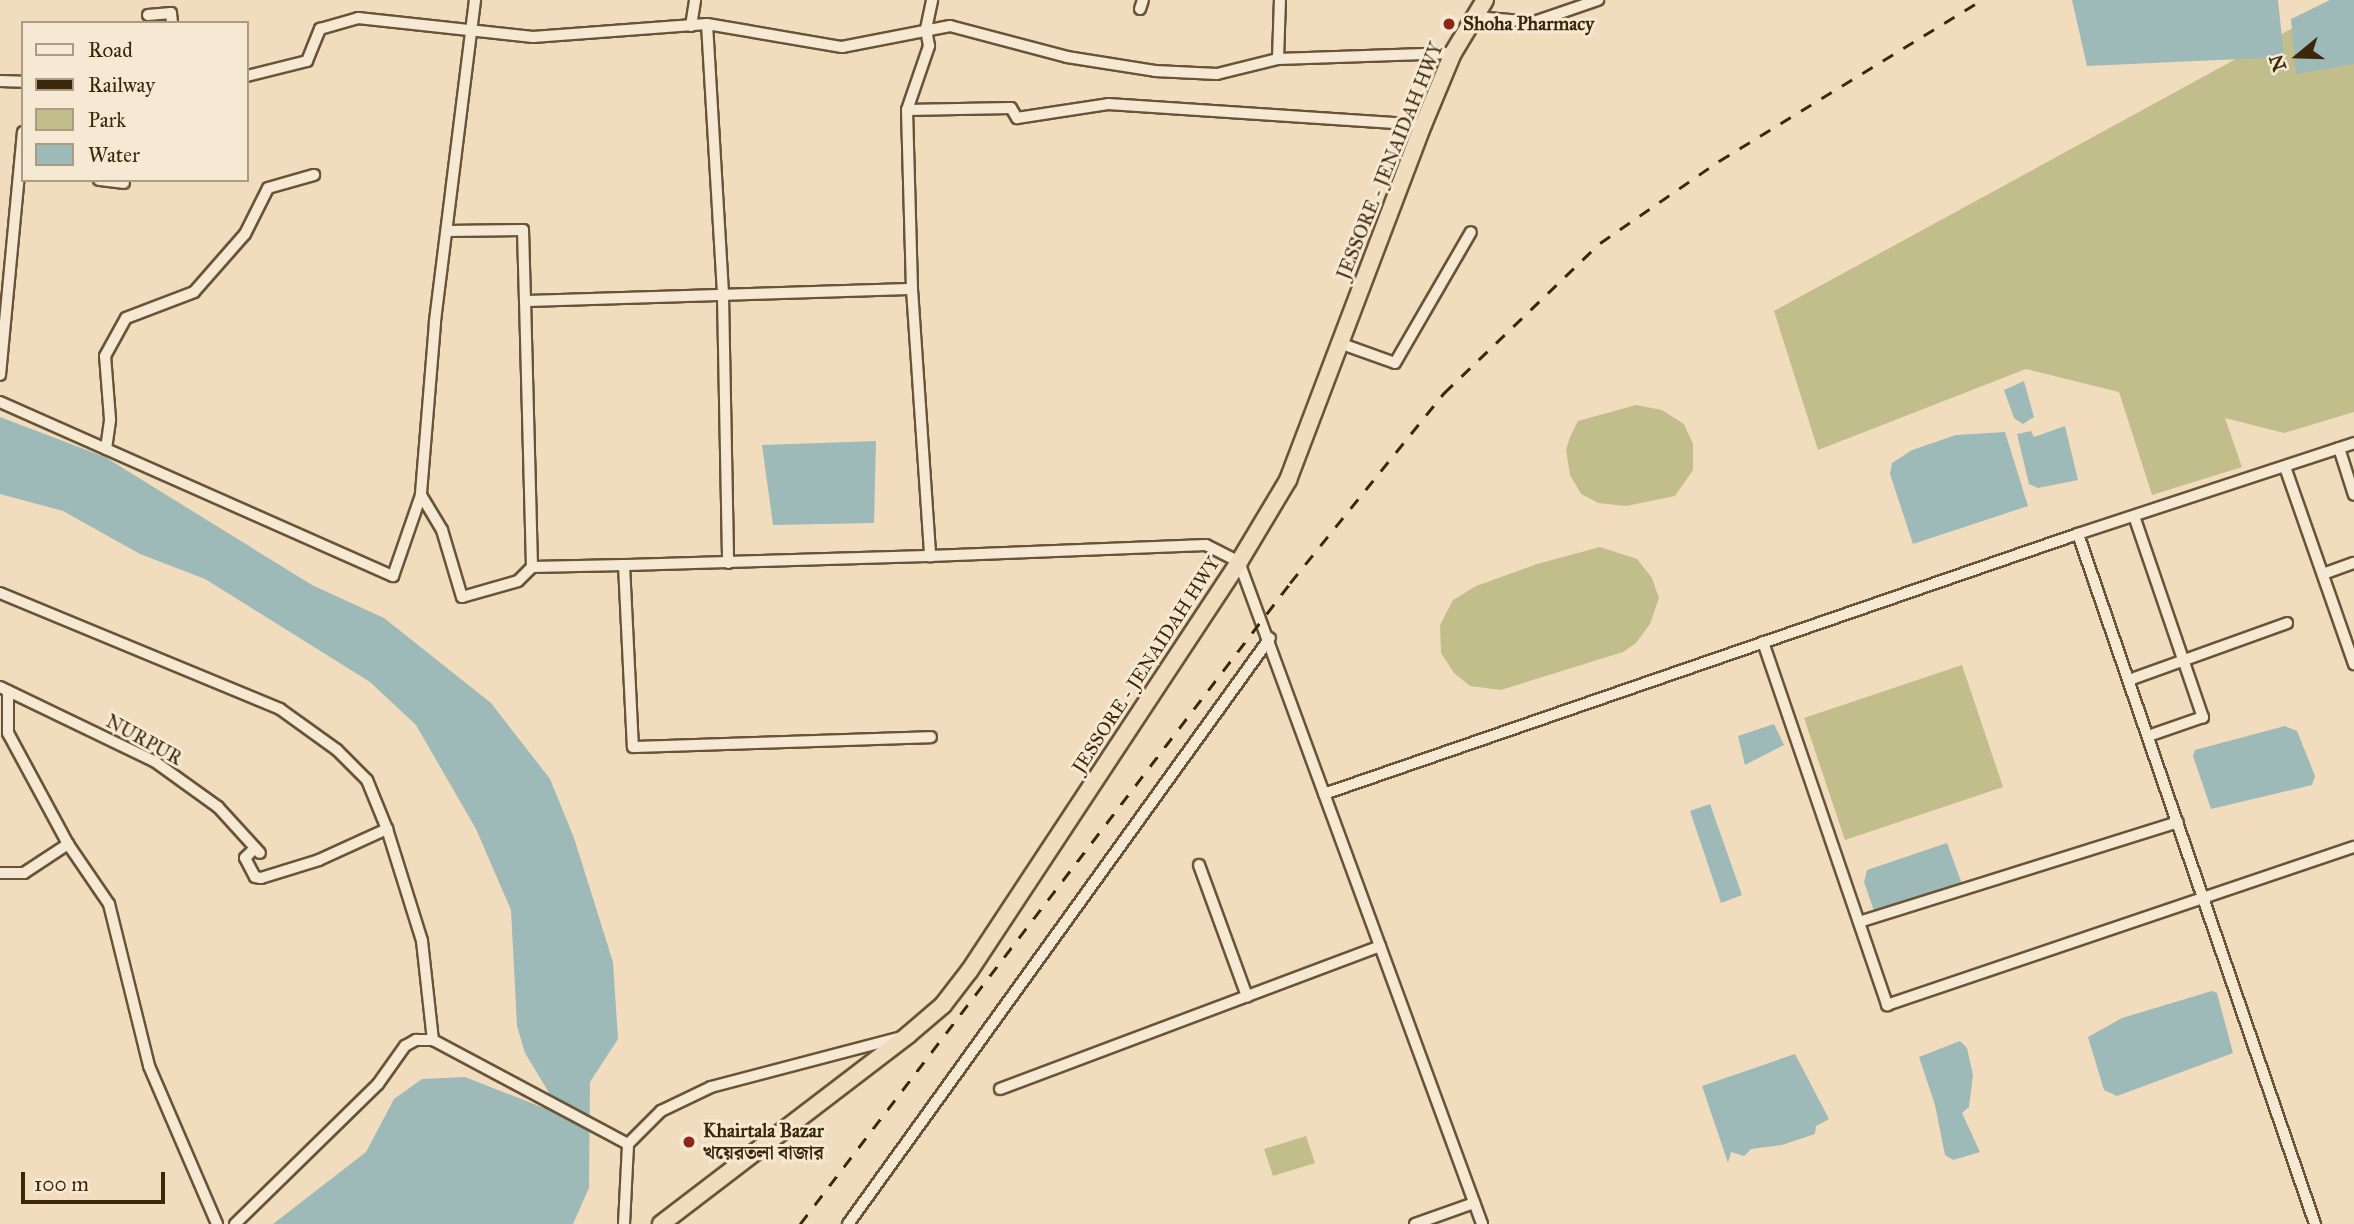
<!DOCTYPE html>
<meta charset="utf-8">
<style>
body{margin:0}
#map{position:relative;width:2354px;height:1224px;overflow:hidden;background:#f1ddbd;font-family:"IM FELL Great Primer","Noto Serif Bengali",serif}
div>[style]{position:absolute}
.green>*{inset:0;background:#c2be8c}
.water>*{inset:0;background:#9dbab9}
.roads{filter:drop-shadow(2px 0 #685437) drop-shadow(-2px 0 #685437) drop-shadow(0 2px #685437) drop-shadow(0 -2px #685437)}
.minor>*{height:10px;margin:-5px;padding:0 5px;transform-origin:5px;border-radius:5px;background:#f6e9d4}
.trunk>*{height:16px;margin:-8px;padding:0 8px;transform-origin:8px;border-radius:8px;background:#f1ddbd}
.rail>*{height:2.5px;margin-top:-1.25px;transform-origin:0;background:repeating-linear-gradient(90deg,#3b270a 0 12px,transparent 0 24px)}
.dots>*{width:19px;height:19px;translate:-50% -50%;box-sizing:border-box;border:4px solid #f6e9d4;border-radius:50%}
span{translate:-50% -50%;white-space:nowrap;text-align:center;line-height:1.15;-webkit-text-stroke:6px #f6e9d4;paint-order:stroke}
.poi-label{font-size:19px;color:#3b270a;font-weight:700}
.left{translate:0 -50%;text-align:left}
.street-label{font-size:19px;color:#3b270a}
.legend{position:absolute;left:21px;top:21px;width:228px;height:161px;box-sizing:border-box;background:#f6e9d4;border:2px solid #ab9b83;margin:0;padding:9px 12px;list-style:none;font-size:21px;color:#3b270a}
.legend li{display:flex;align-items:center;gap:14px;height:35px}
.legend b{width:35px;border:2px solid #ab9b83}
.north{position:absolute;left:2263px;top:21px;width:70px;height:70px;-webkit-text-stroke:5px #f6e9d4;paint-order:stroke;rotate:251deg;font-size:19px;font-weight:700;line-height:28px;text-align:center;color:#3b270a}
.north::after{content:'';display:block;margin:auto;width:24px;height:32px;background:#3b270a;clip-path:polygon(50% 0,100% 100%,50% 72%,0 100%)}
.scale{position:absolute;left:21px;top:1172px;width:144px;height:32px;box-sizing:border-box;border:4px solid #3b270a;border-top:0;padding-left:9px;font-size:21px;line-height:24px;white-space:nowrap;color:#3b270a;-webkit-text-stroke:5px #f6e9d4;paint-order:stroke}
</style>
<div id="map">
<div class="green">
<div style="clip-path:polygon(2344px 0,2354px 0,2354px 412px,2284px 433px,2225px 418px,2242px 467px,2152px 495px,2119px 392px,2026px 369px,1818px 450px,1774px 311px)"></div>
<div style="clip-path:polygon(1636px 405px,1662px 410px,1684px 424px,1693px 444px,1693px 470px,1675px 496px,1626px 506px,1598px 503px,1581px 494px,1570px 475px,1566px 450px,1570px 437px,1578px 421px)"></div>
<div style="clip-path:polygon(1600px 547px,1637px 559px,1652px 578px,1659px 598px,1650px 624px,1636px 643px,1623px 652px,1501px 690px,1470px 686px,1454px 673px,1441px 653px,1440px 625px,1453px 600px,1476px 586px,1537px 564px)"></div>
<div style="clip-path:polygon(1962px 665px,2003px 787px,1845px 840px,1804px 718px)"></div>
<div style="clip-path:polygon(1306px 1136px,1315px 1163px,1273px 1176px,1264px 1149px)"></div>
</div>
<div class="water">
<div style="clip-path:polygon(2072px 0,2278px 0,2284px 57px,2087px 66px)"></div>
<div style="clip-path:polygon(2330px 0,2354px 0,2354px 64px,2296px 74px,2291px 19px)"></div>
<div style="clip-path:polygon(2024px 381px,2034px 417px,2023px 424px,2014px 418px,2004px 390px)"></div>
<div style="clip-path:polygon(0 417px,105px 457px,312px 585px,384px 618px,491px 703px,550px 779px,574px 838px,613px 962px,618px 1039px,590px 1082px,589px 1188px,573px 1224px,273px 1224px,366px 1152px,394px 1099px,422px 1079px,465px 1077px,544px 1108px,554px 1101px,525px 1053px,517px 1026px,511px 910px,476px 829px,416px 725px,370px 682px,205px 579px,140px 554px,63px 511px,0 494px)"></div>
<div style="clip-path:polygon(2065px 426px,2078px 480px,2038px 488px,2029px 484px,2017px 434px,2031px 431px,2034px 437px)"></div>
<div style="clip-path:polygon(2005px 432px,2028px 506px,1913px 544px,1890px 474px,1892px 463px,1912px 450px,1956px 435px)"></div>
<div style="clip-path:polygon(876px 441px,874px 523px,773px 525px,762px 445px)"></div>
<div style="clip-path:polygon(1774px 724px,1784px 745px,1745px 765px,1738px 736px)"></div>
<div style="clip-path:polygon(2285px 726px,2297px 731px,2315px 776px,2312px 785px,2211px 809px,2193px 756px,2195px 750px)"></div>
<div style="clip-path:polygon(1710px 804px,1742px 895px,1721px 903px,1690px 811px)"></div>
<div style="clip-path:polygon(1947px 843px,1962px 884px,1874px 911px,1864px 882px,1867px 870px)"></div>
<div style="clip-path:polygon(2212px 991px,2217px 993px,2233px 1053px,2117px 1096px,2104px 1090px,2088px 1037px,2122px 1018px)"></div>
<div style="clip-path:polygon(1960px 1041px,1967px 1048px,1973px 1075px,1969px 1107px,1962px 1113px,1980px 1152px,1953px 1160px,1945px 1155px,1935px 1105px,1919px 1057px)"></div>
<div style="clip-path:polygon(1795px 1054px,1829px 1119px,1816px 1126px,1815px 1134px,1782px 1145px,1751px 1149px,1744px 1156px,1731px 1152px,1728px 1163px,1702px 1086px)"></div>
</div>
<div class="roads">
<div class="minor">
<div style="left:475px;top:0;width:325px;rotate:97.1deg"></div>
<div style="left:435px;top:323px;width:173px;rotate:94.7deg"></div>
<div style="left:421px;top:495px;width:41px;rotate:59deg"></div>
<div style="left:442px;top:530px;width:70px;rotate:73.4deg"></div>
<div style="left:462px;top:597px;width:58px;rotate:-15.9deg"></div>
<div style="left:518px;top:581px;width:20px;rotate:-45deg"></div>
<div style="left:1140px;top:9px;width:9px;rotate:-72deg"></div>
<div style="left:148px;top:15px;width:23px;rotate:-5deg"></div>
<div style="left:171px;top:13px;width:10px;rotate:84deg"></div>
<div style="left:1475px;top:17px;width:59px;rotate:4.8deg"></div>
<div style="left:1534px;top:22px;width:68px;rotate:-19deg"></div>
<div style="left:707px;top:24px;width:272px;rotate:86.6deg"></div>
<div style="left:723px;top:296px;width:267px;rotate:88.9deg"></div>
<div style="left:691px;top:26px;width:26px;rotate:-81deg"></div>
<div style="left:1278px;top:59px;width:59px;rotate:-88.1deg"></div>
<div style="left:247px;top:76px;width:62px;rotate:-14deg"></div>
<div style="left:307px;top:61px;width:35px;rotate:-68deg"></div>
<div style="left:320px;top:29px;width:40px;rotate:-16deg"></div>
<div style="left:358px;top:18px;width:176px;rotate:6.2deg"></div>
<div style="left:533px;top:37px;width:174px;rotate:-4.3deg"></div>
<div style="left:707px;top:24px;width:137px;rotate:9.7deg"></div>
<div style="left:842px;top:47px;width:110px;rotate:-11deg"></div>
<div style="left:950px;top:26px;width:121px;rotate:14.8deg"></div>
<div style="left:1067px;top:57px;width:89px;rotate:9deg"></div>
<div style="left:1155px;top:71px;width:62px;rotate:2.8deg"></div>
<div style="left:1217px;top:74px;width:63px;rotate:-13.8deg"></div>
<div style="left:1278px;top:59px;width:175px;rotate:-2deg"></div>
<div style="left:0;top:81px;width:23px;rotate:2deg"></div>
<div style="left:907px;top:110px;width:68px;rotate:-71deg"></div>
<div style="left:929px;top:46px;width:17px;rotate:-100deg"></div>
<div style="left:926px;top:29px;width:30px;rotate:-78deg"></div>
<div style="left:99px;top:180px;width:25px;rotate:7deg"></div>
<div style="left:447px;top:231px;width:76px;rotate:-0.8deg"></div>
<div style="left:523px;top:230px;width:71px;rotate:88.4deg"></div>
<div style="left:912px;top:289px;width:179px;rotate:-91.6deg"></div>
<div style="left:907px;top:110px;width:104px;rotate:-1.1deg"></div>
<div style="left:1011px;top:108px;width:12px;rotate:59deg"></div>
<div style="left:1017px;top:118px;width:92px;rotate:-8.7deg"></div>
<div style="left:1108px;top:104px;width:316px;rotate:3.8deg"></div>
<div style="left:1342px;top:344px;width:56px;rotate:19.7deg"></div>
<div style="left:1395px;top:363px;width:151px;rotate:-59.9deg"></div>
<div style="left:0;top:375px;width:244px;rotate:-84.6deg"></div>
<div style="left:0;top:402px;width:430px;rotate:23.9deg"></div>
<div style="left:393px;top:576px;width:86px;rotate:-70.9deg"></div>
<div style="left:2339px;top:448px;width:49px;rotate:72.3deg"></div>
<div style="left:106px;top:449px;width:30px;rotate:-82deg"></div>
<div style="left:110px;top:419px;width:63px;rotate:-94.5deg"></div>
<div style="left:105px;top:356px;width:43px;rotate:-61.1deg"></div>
<div style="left:126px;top:318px;width:73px;rotate:-20.9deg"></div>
<div style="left:194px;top:292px;width:77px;rotate:-48.7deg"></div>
<div style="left:245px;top:234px;width:51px;rotate:-63.4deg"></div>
<div style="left:268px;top:188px;width:48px;rotate:-15.8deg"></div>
<div style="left:2285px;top:467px;width:209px;rotate:70.7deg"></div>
<div style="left:2134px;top:516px;width:213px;rotate:71.1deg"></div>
<div style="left:2203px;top:717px;width:58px;rotate:160.9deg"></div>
<div style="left:2078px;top:534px;width:291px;rotate:-18.2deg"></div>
<div style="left:930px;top:556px;width:276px;rotate:-2.3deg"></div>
<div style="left:1206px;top:545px;width:37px;rotate:27deg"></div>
<div style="left:1239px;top:562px;width:705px;rotate:69.84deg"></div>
<div style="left:624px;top:565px;width:92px;rotate:178.8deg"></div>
<div style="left:532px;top:567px;width:266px;rotate:-91.5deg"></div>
<div style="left:525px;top:301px;width:387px;rotate:-1.8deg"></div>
<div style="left:912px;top:289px;width:268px;rotate:86.1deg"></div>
<div style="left:930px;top:556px;width:306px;rotate:178.3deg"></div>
<div style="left:624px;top:565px;width:182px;rotate:87.2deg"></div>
<div style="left:633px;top:747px;width:298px;rotate:-1.9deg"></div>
<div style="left:2323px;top:574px;width:33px;rotate:-20deg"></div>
<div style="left:0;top:593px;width:303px;rotate:22.5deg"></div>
<div style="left:280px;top:709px;width:70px;rotate:35.7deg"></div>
<div style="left:337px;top:750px;width:42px;rotate:45deg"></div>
<div style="left:367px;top:780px;width:53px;rotate:67.8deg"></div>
<div style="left:387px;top:829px;width:117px;rotate:72.6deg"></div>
<div style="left:422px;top:941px;width:100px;rotate:83.7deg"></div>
<div style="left:1763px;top:642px;width:384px;rotate:71.1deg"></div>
<div style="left:1887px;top:1005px;width:493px;rotate:-18.7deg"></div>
<div style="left:2129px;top:680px;width:168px;rotate:-19.8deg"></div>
<div style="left:0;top:687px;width:171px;rotate:25.7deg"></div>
<div style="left:154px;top:761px;width:79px;rotate:35.7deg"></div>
<div style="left:218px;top:807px;width:62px;rotate:47.6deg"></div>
<div style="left:8px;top:691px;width:42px;rotate:90deg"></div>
<div style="left:8px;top:733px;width:126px;rotate:61.6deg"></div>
<div style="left:68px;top:844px;width:73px;rotate:55.7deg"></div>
<div style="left:109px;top:904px;width:167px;rotate:76.1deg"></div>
<div style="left:149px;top:1066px;width:172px;rotate:66.7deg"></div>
<div style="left:1324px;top:794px;width:798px;rotate:-19.03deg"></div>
<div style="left:2078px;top:534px;width:730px;rotate:71.04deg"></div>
<div style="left:255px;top:848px;width:14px;rotate:135deg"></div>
<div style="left:245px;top:858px;width:21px;rotate:62deg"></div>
<div style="left:255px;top:877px;width:6px;rotate:9deg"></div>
<div style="left:261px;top:878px;width:61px;rotate:-17.2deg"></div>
<div style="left:319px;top:860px;width:75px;rotate:-24.5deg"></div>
<div style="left:1199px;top:865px;width:140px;rotate:69.9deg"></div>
<div style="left:0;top:873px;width:24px"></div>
<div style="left:24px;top:873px;width:53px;rotate:-33.4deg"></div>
<div style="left:1859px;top:922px;width:334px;rotate:-17.4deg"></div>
<div style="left:1000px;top:1089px;width:406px;rotate:-20.6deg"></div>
<div style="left:235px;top:1224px;width:200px;rotate:-44.4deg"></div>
<div style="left:378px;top:1084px;width:47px;rotate:-54.6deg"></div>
<div style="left:405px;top:1046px;width:13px;rotate:-29deg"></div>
<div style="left:416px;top:1040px;width:17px"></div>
<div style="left:433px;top:1040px;width:221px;rotate:28.1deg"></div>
<div style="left:624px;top:1224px;width:80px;rotate:-87.1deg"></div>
<div style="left:628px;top:1144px;width:47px;rotate:-45deg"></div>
<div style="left:661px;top:1111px;width:55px;rotate:-25.6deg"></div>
<div style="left:711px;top:1087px;width:196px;rotate:-14.7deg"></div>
<div style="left:848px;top:1224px;width:722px;rotate:-54.24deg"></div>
<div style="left:1415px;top:1224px;width:63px;rotate:-19.6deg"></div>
</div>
<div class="trunk">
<div style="left:661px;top:1224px;width:311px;rotate:-37.4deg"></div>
<div style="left:908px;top:1035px;width:46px;rotate:-40.6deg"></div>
<div style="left:943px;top:1005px;width:44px;rotate:-52.4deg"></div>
<div style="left:970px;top:970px;width:489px;rotate:-56.6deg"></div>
<div style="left:1239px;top:562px;width:96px;rotate:-59.1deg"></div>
<div style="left:1288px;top:480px;width:380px;rotate:-69.2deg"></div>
<div style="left:1423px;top:125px;width:78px;rotate:-67.4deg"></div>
<div style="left:1453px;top:53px;width:62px;rotate:-58.9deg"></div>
</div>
</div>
<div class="rail">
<div style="left:800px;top:1224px;width:807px;rotate:-52.6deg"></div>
<div style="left:1290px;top:583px;width:245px;rotate:-51deg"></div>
<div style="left:1444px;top:393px;width:216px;rotate:-43.9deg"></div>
<div style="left:1600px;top:243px;width:145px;rotate:-34.6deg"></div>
<div style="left:1719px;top:161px;width:308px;rotate:-31.5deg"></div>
</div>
<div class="dots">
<div style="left:1449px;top:24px;background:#8f2418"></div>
<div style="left:689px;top:1142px;background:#8f2418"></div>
</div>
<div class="poi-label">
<span class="left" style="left:1463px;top:24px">Shoha Pharmacy</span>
<span class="left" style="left:703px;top:1142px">Khairtala Bazar<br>খয়েরতলা বাজার</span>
</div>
<div class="street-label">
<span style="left:1390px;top:161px;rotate:-68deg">JESSORE - JENAIDAH HWY</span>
<span style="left:1146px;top:665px;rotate:-57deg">JESSORE - JENAIDAH HWY</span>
<span style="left:144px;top:740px;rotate:29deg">NURPUR</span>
</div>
<ul class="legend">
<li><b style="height:9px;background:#f6e9d4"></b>Road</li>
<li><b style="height:9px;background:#3b270a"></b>Railway</li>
<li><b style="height:19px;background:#c2be8c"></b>Park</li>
<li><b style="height:19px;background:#9dbab9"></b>Water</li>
</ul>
<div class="north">N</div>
<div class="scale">100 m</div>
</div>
